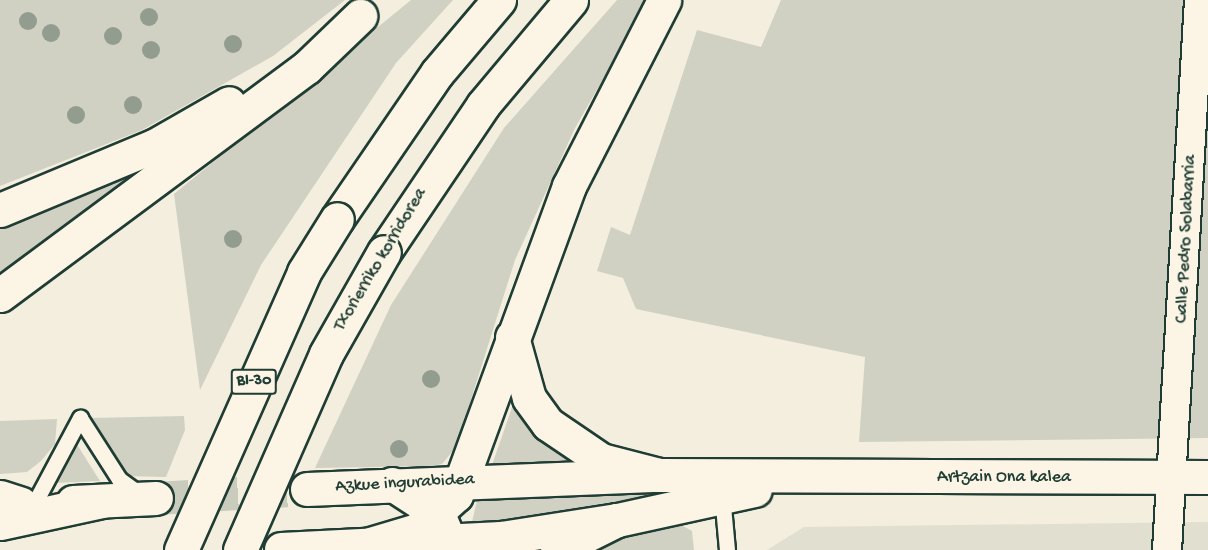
<!DOCTYPE html>
<style>
body{margin:0}
#map{position:relative;width:1208px;height:550px;overflow:hidden;background:#f3eede;font-family:"Gochi Hand",sans-serif}
div>[style]{position:absolute}
.built>*{inset:0;background:#e1dfd0}
.green>*{inset:0;background:#d0d1c2}
.secondary-tunnel>*{height:33px;margin-top:-16.5px;transform-origin:0;background:repeating-linear-gradient(90deg,#c9cbbc 0 33px,transparent 0 49px)}
.roads{filter:drop-shadow(2px 0 #1f3d34) drop-shadow(-2px 0 #1f3d34) drop-shadow(0 2px #1f3d34) drop-shadow(0 -2px #1f3d34)}
.service>*{height:15px;margin:-7.5px;padding:0 7.5px;transform-origin:7.5px;border-radius:7.5px;background:#fcf5e5}
.minor>*{height:28px;margin:-14px;padding:0 14px;transform-origin:14px;border-radius:14px;background:#fcf5e5}
.tertiary>*{height:33px;margin:-16.5px;padding:0 16.5px;transform-origin:16.5px;border-radius:16.5px;background:#fcf5e5}
.secondary>*{height:33px;margin:-16.5px;padding:0 16.5px;transform-origin:16.5px;border-radius:16.5px;background:#fcf5e5}
.motorway>*{height:33px;margin:-16.5px;padding:0 16.5px;transform-origin:16.5px;border-radius:16.5px;background:#fcf5e5}
.bridges{filter:drop-shadow(2px 0 #1f3d34) drop-shadow(-2px 0 #1f3d34) drop-shadow(0 2px #1f3d34) drop-shadow(0 -2px #1f3d34)}
.motorway-bridge>*{height:33px;margin:-16.5px;padding:0 16.5px;transform-origin:16.5px;border-radius:16.5px;background:#fcf5e5}
.trees>*{width:18px;height:18px;margin:-9px;border-radius:50%;background:#929d90}
span{translate:-50% -50%;white-space:nowrap;text-align:center;line-height:1.15;-webkit-text-stroke:4.5px #fcf5e5;paint-order:stroke}
.shield-label span{padding:2px 4px;background:#fcf5e5;border:2px solid;border-radius:4px;-webkit-text-stroke-width:0}
.shield-label{font-size:16px;color:#1f3d34;font-weight:700}
.street-label{font-size:18px;color:#1f3d34}
</style>
<div id="map">
<div class="built">
<div style="clip-path:polygon(1208px 522px,1208px 550px,767px 550px,804px 527px)"></div>
</div>
<div class="green">
<div style="clip-path:polygon(0 0,345px 0,273px 56px,142px 130px,0 186px)"></div>
<div style="clip-path:polygon(411px 0,453px 0,396px 63px,261px 265px,200px 390px,174px 194px)"></div>
<div style="clip-path:polygon(617px 0,648px 0,575px 128px,515px 260px,456px 447px,442px 464px,430px 466px,315px 468px,391px 305px,504px 128px)"></div>
<div style="clip-path:polygon(781px 0,1208px 0,1208px 438px,859px 442px,865px 357px,636px 309px,623px 278px,597px 271px,611px 227px,630px 235px,697px 30px,761px 47px)"></div>
<div style="clip-path:polygon(120px 176px,124px 182px,0 276px,0 223px)"></div>
<div style="clip-path:polygon(516px 396px,533px 429px,573px 460px,492px 465px)"></div>
<div style="clip-path:polygon(184px 416px,185px 430px,166px 477px,126px 476px,91px 418px)"></div>
<div style="clip-path:polygon(57px 419px,55px 444px,41px 461px,27px 472px,0 474px,0 421px)"></div>
<div style="clip-path:polygon(76px 443px,100px 481px,54px 483px)"></div>
<div style="clip-path:polygon(675px 489px,676px 497px,470px 530px,478px 497px)"></div>
<div style="clip-path:polygon(670px 519px,692px 531px,694px 550px,594px 550px)"></div>
</div>
<div class="secondary-tunnel">
<div style="left:156px;top:498px;width:151px;rotate:-3.4deg"></div>
</div>
<div class="roads">
<div class="service">
<div style="left:722px;top:495px;width:55px;rotate:84.8deg"></div>
<div style="left:34px;top:504px;width:98px;rotate:-61.9deg"></div>
<div style="left:80px;top:418px;width:72px;rotate:57.4deg"></div>
<div style="left:119px;top:479px;width:27px;rotate:36deg"></div>
</div>
<div class="minor">
<div style="left:1167px;top:550px;width:551px;rotate:-86.67deg"></div>
</div>
<div class="tertiary">
<div style="left:0;top:497px;width:22px;rotate:18deg"></div>
</div>
<div class="secondary">
<div style="left:307px;top:489px;width:352px;rotate:-2.3deg"></div>
<div style="left:659px;top:475px;width:549px;rotate:0.21deg"></div>
<div style="left:73px;top:502px;width:83px;rotate:-2.8deg"></div>
<div style="left:281px;top:549px;width:220px;rotate:-2.9deg"></div>
<div style="left:501px;top:538px;width:117px;rotate:-8.8deg"></div>
<div style="left:617px;top:520px;width:141px;rotate:-12.3deg"></div>
</div>
<div class="motorway">
<div style="left:0;top:210px;width:167px;rotate:-22.6deg"></div>
<div style="left:154px;top:146px;width:86px;rotate:-29.8deg"></div>
<div style="left:337px;top:219px;width:177px;rotate:-55.6deg"></div>
<div style="left:437px;top:73px;width:96px;rotate:-49.7deg"></div>
<div style="left:384px;top:252px;width:177px;rotate:-56deg"></div>
<div style="left:483px;top:105px;width:137px;rotate:-50deg"></div>
<div style="left:0;top:295px;width:382px;rotate:-36.6deg"></div>
<div style="left:307px;top:67px;width:74px;rotate:-43.9deg"></div>
<div style="left:512px;top:337px;width:63px;rotate:74.4deg"></div>
<div style="left:529px;top:398px;width:32px;rotate:54deg"></div>
<div style="left:548px;top:424px;width:64px;rotate:34.2deg"></div>
<div style="left:601px;top:460px;width:60px;rotate:14.5deg"></div>
<div style="left:392px;top:484px;width:55px;rotate:33.1deg"></div>
<div style="left:438px;top:514px;width:28px;rotate:67deg"></div>
<div style="left:449px;top:540px;width:10px;rotate:107deg"></div>
<div style="left:0;top:523px;width:105px;rotate:-12.1deg"></div>
<div style="left:370px;top:544px;width:49px;rotate:-16.6deg"></div>
<div style="left:417px;top:530px;width:52px;rotate:-41.9deg"></div>
<div style="left:456px;top:495px;width:329px;rotate:-69.9deg"></div>
<div style="left:569px;top:186px;width:209px;rotate:-62.9deg"></div>
<div style="left:557px;top:550px;width:67px;rotate:-26.6deg"></div>
</div>
</div>
<div class="bridges">
<div class="motorway-bridge">
<div style="left:181px;top:550px;width:304px;rotate:-66.1deg"></div>
<div style="left:304px;top:272px;width:62px;rotate:-58.1deg"></div>
<div style="left:240px;top:550px;width:214px;rotate:-66.3deg"></div>
<div style="left:326px;top:354px;width:117px;rotate:-60.4deg"></div>
</div>
</div>
<div class="trees">
<div style="left:149px;top:17px"></div>
<div style="left:28px;top:21px"></div>
<div style="left:51px;top:33px"></div>
<div style="left:113px;top:36px"></div>
<div style="left:233px;top:44px"></div>
<div style="left:151px;top:50px"></div>
<div style="left:133px;top:105px"></div>
<div style="left:76px;top:115px"></div>
<div style="left:233px;top:239px"></div>
<div style="left:431px;top:379px"></div>
<div style="left:399px;top:449px"></div>
</div>
<div class="shield-label">
<span style="left:254px;top:382px">BI-30</span>
</div>
<div class="street-label">
<span style="left:1187px;top:239px;rotate:-87deg">Calle Pedro Solabarria</span>
<span style="left:381px;top:260px;rotate:-59deg">Txorierriko korridorea</span>
<span style="left:1004px;top:478px">Artzain Ona kalea</span>
<span style="left:405px;top:484px;rotate:-3deg">Azkue ingurabidea</span>
</div>
</div>
